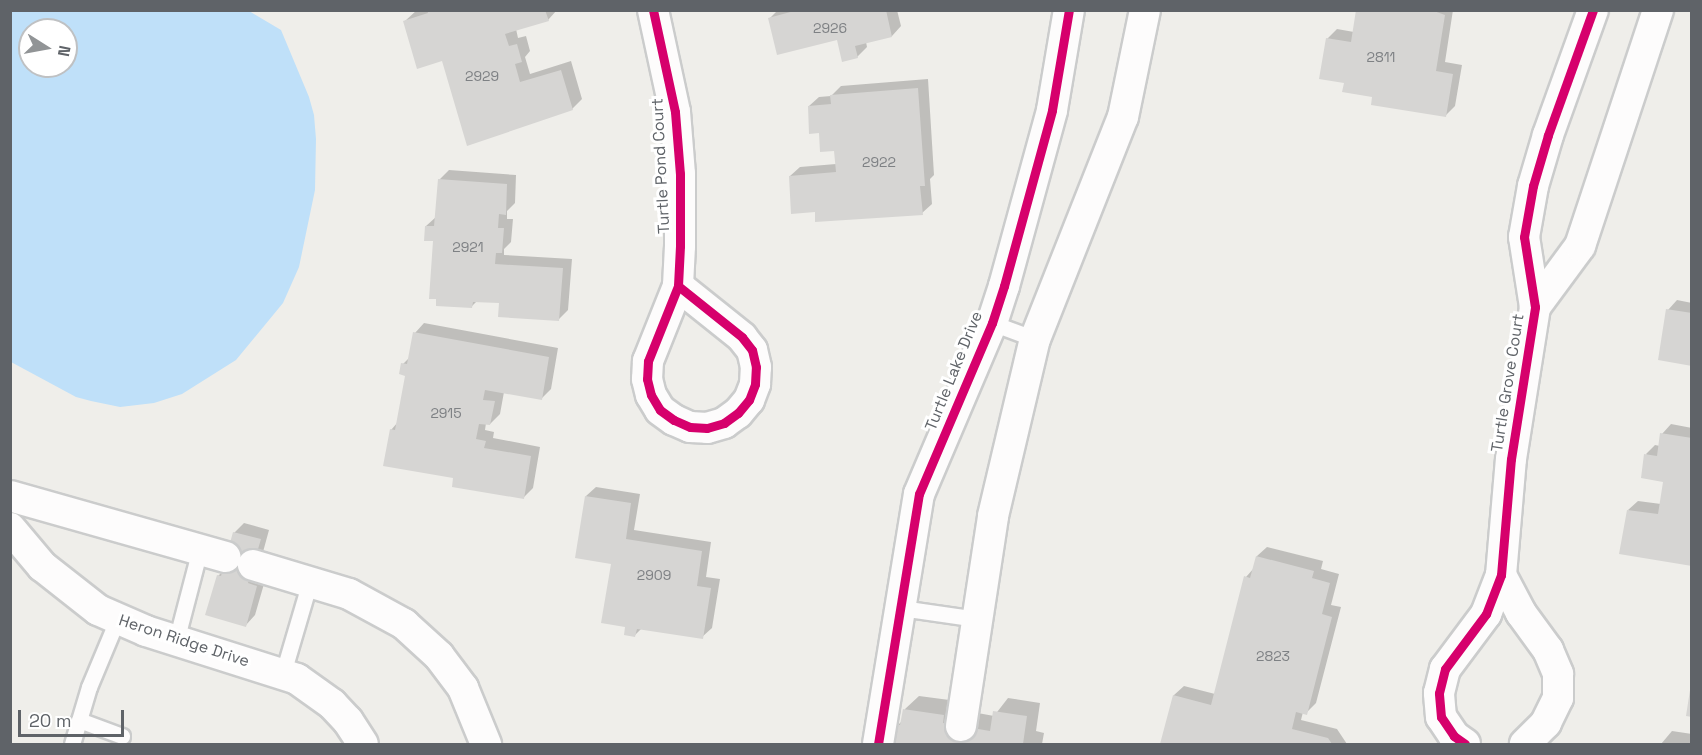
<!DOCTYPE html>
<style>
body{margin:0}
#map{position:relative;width:1702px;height:755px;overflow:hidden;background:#efeeea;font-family:"Space Grotesk",sans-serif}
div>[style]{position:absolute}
.water>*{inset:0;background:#bfe0f9}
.shadow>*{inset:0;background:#0003}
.building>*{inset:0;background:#d6d5d3}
.roads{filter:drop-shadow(2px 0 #cbcccc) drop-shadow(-2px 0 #cbcccc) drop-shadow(0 2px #cbcccc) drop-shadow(0 -2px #cbcccc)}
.service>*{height:15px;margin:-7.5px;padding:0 7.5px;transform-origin:7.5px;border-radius:7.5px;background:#fdfcfc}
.minor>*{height:30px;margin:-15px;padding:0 15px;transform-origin:15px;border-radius:15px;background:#fdfcfc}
.cycleway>*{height:9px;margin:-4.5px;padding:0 4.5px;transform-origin:4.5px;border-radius:4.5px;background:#d6006c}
span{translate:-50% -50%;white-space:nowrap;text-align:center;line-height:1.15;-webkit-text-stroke:6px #fff;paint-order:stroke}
.number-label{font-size:14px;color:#7e8184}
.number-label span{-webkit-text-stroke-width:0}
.street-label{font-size:16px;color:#5f6368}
.frame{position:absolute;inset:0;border:12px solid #5f6368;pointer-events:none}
.north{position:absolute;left:18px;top:18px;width:60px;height:60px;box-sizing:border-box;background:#fff;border:2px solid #bfc1c3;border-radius:50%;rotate:101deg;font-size:16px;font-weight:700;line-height:24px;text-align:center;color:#5f6368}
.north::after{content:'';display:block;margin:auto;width:21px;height:27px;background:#919496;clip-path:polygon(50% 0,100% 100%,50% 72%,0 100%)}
.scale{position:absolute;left:18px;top:710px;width:106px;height:27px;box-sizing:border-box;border:3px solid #5f6368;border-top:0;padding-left:8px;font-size:18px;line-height:21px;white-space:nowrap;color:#5f6368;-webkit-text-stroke:4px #fff;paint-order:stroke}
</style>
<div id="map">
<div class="water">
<div style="clip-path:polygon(evenodd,10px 11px,249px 11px,281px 30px,309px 97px,314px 115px,316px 139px,315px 190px,299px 267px,283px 303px,236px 360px,182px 394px,154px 403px,120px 407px,91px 401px,76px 397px,11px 362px,10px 11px,30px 30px,66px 30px,66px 66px,30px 66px,30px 30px)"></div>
</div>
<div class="shadow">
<div style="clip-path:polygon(417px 10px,557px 10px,548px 20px,516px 29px,518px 38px,526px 36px,530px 51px,525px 57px,530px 74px,571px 61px,582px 99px,572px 109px,443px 59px,405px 21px)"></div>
<div style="clip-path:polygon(778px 10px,897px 10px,901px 26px,892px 36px,866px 42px,867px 47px,857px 57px,838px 38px,770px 18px)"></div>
<div style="clip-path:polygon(1357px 10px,1453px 10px,1445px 62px,1462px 65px,1455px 106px,1445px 116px,1374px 96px,1346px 81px,1327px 39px,1337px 29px,1354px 32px)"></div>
<div style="clip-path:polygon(928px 79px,934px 175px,930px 179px,932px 204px,922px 213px,816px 211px,790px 176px,800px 167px,836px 164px,836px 150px,820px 131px,809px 106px,819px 97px,831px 96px,841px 86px)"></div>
<div style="clip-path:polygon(449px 170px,516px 175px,515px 203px,507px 211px,507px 219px,513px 219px,511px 242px,504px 249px,504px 255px,572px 259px,568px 310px,559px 319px,501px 302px,477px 301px,471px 307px,426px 226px,436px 217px,439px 180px)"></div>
<div style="clip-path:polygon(1677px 300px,1692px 303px,1692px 364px,1668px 310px)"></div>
<div style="clip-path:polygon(424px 323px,558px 348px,551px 389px,541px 399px,504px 392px,500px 414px,490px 424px,486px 423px,485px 430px,494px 432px,493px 438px,540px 447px,533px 488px,523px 498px,455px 477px,391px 430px,398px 422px,407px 374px,403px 364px,410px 357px,415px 333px)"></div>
<div style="clip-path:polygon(1671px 424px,1692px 428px,1692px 565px,1628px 510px,1638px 501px,1661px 504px,1664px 481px,1646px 454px,1655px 445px,1660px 446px,1662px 434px)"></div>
<div style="clip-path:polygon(596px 487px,640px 494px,634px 530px,711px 542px,706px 577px,720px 579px,712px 628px,702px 637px,642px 628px,635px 635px,627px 625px,613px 563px,586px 496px)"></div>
<div style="clip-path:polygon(244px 523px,269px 530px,257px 574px,266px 577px,255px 615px,246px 625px,218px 576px,224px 570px,234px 533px)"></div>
<div style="clip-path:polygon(1267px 547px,1323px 561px,1321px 569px,1339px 574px,1331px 605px,1341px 607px,1316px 703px,1306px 713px,1303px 712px,1301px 720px,1337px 729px,1347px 744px,1162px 744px,1174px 695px,1184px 686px,1215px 694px,1246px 577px,1254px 568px,1257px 556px)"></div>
<div style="clip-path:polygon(919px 696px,957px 701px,956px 709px,994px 716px,1008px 698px,1040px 703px,1036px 731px,1044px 733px,1042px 744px,894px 744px,898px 725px,903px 720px,905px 709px)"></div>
<div style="clip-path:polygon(1672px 731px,1692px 734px,1692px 744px,1661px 744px)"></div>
</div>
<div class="building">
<div style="clip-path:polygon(427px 10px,545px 10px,549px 21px,505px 34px,509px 46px,517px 44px,522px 62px,515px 64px,520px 82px,561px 70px,573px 110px,467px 146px,442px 61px,417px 69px,403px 21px,428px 13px)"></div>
<div style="clip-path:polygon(798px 10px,886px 10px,892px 37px,855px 46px,858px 58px,842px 62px,837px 40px,777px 55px,768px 18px)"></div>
<div style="clip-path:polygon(1356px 10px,1431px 10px,1445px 15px,1436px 71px,1453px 74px,1446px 117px,1371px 105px,1372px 97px,1342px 92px,1344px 83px,1319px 79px,1326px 38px,1351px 42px)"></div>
<div style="clip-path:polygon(918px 88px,925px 186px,920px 186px,923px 215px,815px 222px,815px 212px,791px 214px,789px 176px,836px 172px,834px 151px,820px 152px,819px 133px,809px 134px,808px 106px,831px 104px,830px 95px)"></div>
<div style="clip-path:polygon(438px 179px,507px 184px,506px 215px,499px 214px,498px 228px,504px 228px,502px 253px,496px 253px,495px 264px,563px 268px,559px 321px,498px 317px,499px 303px,473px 302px,472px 308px,436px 306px,436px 299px,429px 299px,433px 241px,424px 241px,425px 226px,434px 226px)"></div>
<div style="clip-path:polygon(1666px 309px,1692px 313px,1692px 366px,1658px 360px)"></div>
<div style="clip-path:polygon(413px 332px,549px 357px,542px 400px,485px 390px,483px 400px,495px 401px,490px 425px,479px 424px,476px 439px,486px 441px,484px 448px,531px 456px,524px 499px,452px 487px,453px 478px,383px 466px,390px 429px,395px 430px,405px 376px,399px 374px,401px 363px,407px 364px)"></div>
<div style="clip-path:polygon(1660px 433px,1692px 438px,1692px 566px,1619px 554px,1627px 510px,1658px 514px,1663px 482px,1641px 478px,1644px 454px,1657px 456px)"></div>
<div style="clip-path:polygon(585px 496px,631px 503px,626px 539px,702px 551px,697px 586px,711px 588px,703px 639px,637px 629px,635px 637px,624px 635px,625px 627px,601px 623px,611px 564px,575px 558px)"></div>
<div style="clip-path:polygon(233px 532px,261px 539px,248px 583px,257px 586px,246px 627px,205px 615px,217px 575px,221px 576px)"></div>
<div style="clip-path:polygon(1256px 556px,1314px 571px,1312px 578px,1330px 583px,1322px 614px,1332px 617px,1307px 715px,1296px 712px,1292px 729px,1328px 738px,1332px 744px,1160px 744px,1173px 695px,1211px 705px,1244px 576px,1250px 578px)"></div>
<div style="clip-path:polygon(1690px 690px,1692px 690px,1692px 717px,1686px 716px)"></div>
<div style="clip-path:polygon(903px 709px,944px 715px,943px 723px,990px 731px,993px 711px,1027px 716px,1023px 744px,893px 744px,896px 725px,900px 725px)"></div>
</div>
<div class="roads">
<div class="service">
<div style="left:992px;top:323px;width:46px;rotate:20.4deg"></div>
<div style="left:901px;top:608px;width:77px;rotate:8.2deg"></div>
<div style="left:176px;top:641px;width:95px;rotate:-75.4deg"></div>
<div style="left:283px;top:673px;width:96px;rotate:-73.6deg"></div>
<div style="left:79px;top:720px;width:46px;rotate:20.4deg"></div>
<div style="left:72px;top:744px;width:59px;rotate:-73.4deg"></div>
<div style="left:89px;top:687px;width:73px;rotate:-67.3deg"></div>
</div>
<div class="minor">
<div style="left:653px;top:10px;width:104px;rotate:77.8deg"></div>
<div style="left:675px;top:112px;width:62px;rotate:85.4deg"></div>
<div style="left:680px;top:174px;width:72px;rotate:90deg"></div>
<div style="left:680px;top:246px;width:40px;rotate:92.9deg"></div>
<div style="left:678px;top:286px;width:81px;rotate:111.8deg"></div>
<div style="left:648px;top:361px;width:18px;rotate:93deg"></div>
<div style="left:647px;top:379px;width:16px;rotate:76deg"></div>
<div style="left:651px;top:395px;width:17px;rotate:59deg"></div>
<div style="left:660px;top:410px;width:17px;rotate:36deg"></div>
<div style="left:674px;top:420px;width:17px;rotate:24deg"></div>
<div style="left:690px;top:427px;width:17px;rotate:3deg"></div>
<div style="left:707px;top:428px;width:18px;rotate:-16deg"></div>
<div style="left:724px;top:423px;width:17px;rotate:-36deg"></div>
<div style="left:738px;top:413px;width:17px;rotate:-50deg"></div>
<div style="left:749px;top:400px;width:17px;rotate:-69deg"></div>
<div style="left:755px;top:384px;width:17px;rotate:-87deg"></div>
<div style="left:756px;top:367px;width:17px;rotate:-103deg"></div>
<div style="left:752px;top:350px;width:16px;rotate:-128deg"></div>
<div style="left:742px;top:337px;width:82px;rotate:-141.4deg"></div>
<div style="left:1535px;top:307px;width:76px;rotate:-53.6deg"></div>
<div style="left:1580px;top:246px;width:249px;rotate:-71.7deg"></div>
<div style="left:10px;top:496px;width:224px;rotate:15.8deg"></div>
<div style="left:10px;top:528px;width:50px;rotate:49.9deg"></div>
<div style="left:42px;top:566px;width:71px;rotate:38.2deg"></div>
<div style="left:98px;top:610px;width:52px;rotate:23.6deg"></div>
<div style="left:146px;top:631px;width:158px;rotate:17.6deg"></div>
<div style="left:297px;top:679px;width:43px;rotate:35.5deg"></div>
<div style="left:332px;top:704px;width:23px;rotate:47deg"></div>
<div style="left:348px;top:721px;width:27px;rotate:57deg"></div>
<div style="left:253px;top:565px;width:100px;rotate:16.8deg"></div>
<div style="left:349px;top:594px;width:63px;rotate:28.6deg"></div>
<div style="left:404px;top:624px;width:47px;rotate:42.4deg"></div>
<div style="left:439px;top:656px;width:40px;rotate:53deg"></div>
<div style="left:463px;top:688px;width:61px;rotate:67.7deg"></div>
<div style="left:1501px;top:575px;width:43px;rotate:62.2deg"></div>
<div style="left:1521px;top:613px;width:46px;rotate:53.9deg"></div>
<div style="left:1548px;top:650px;width:26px;rotate:67deg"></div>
<div style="left:1558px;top:674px;width:24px;rotate:90deg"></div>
<div style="left:1558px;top:698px;width:28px;rotate:116deg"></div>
<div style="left:1546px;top:723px;width:30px;rotate:135deg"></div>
<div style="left:961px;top:726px;width:212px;rotate:-81.3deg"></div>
<div style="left:993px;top:516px;width:182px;rotate:-76.7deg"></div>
<div style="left:1035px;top:339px;width:239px;rotate:-68.4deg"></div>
<div style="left:1123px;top:117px;width:109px;rotate:-78.4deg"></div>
<div style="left:878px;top:744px;width:253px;rotate:-80.7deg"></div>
<div style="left:919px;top:494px;width:186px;rotate:-66.9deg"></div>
<div style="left:992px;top:323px;width:39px;rotate:-72deg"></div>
<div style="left:1004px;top:286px;width:182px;rotate:-74.7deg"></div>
<div style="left:1052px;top:110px;width:101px;rotate:-80.4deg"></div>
<div style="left:1465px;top:744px;width:14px;rotate:-144deg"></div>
<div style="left:1454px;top:736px;width:23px;rotate:-124deg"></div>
<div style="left:1441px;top:717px;width:24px;rotate:-95deg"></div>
<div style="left:1439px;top:693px;width:25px;rotate:-76deg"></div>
<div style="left:1445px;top:669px;width:69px;rotate:-53.3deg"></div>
<div style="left:1486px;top:614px;width:42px;rotate:-69deg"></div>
<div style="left:1501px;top:575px;width:116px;rotate:-85.1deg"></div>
<div style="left:1511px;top:459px;width:154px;rotate:-81deg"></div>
<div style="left:1535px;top:307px;width:71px;rotate:-98.9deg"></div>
<div style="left:1524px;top:237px;width:52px;rotate:-80deg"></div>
<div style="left:1533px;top:186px;width:53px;rotate:-73.6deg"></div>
<div style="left:1548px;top:135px;width:133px;rotate:-70.2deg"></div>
</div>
</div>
<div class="cycleway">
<div style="left:653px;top:10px;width:104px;rotate:77.8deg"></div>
<div style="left:675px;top:112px;width:62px;rotate:85.4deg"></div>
<div style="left:680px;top:174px;width:72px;rotate:90deg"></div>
<div style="left:680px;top:246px;width:40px;rotate:92.9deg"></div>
<div style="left:678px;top:286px;width:81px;rotate:111.8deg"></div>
<div style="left:648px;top:361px;width:18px;rotate:93deg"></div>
<div style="left:647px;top:379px;width:16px;rotate:76deg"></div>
<div style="left:651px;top:395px;width:17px;rotate:59deg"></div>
<div style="left:660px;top:410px;width:17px;rotate:36deg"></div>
<div style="left:674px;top:420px;width:17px;rotate:24deg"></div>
<div style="left:690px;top:427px;width:17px;rotate:3deg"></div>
<div style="left:707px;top:428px;width:18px;rotate:-16deg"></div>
<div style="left:724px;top:423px;width:17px;rotate:-36deg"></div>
<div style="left:738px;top:413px;width:17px;rotate:-50deg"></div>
<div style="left:749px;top:400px;width:17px;rotate:-69deg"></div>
<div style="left:755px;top:384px;width:17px;rotate:-87deg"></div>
<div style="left:756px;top:367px;width:17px;rotate:-103deg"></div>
<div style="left:752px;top:350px;width:16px;rotate:-128deg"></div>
<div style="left:742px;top:337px;width:82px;rotate:-141.4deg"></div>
<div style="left:878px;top:744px;width:253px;rotate:-80.7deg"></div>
<div style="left:919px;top:494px;width:186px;rotate:-66.9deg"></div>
<div style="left:992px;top:323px;width:39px;rotate:-72deg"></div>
<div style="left:1004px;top:286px;width:182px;rotate:-74.7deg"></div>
<div style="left:1052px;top:110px;width:101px;rotate:-80.4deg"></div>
<div style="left:1465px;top:744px;width:14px;rotate:-144deg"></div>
<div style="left:1454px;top:736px;width:23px;rotate:-124deg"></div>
<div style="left:1441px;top:717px;width:24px;rotate:-95deg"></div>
<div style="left:1439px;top:693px;width:25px;rotate:-76deg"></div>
<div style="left:1445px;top:669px;width:69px;rotate:-53.3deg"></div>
<div style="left:1486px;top:614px;width:42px;rotate:-69deg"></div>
<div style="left:1501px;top:575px;width:116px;rotate:-85.1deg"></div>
<div style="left:1511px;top:459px;width:154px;rotate:-81deg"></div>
<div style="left:1535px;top:307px;width:71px;rotate:-98.9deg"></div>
<div style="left:1524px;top:237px;width:52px;rotate:-80deg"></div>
<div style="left:1533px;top:186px;width:53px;rotate:-73.6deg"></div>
<div style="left:1548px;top:135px;width:133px;rotate:-70.2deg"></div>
</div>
<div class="number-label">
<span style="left:830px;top:28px">2926</span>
<span style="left:1381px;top:57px">2811</span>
<span style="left:482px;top:76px">2929</span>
<span style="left:879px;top:162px">2922</span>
<span style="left:468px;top:247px">2921</span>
<span style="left:446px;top:413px">2915</span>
<span style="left:654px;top:575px">2909</span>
<span style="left:1273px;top:656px">2823</span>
</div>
<div class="street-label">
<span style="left:661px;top:166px;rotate:-93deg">Turtle Pond Court</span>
<span style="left:954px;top:371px;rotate:-68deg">Turtle Lake Drive</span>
<span style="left:1508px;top:383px;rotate:-81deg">Turtle Grove Court</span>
<span style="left:184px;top:641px;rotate:18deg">Heron Ridge Drive</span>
</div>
<div class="frame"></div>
<div class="north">N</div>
<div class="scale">20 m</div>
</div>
